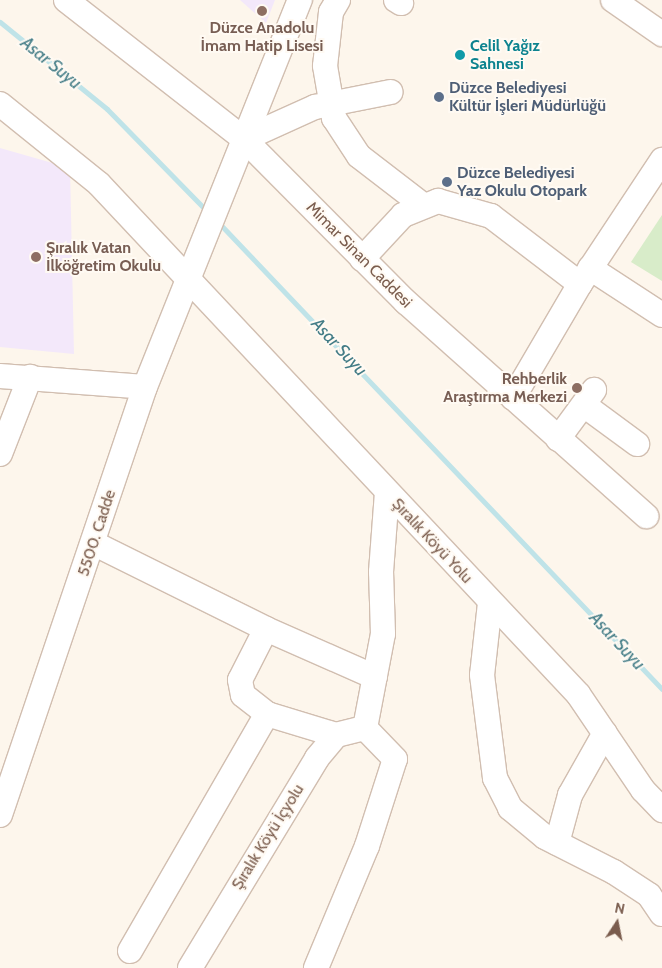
<!DOCTYPE html>
<meta charset="utf-8">
<style>
body{margin:0}
#map{position:relative;width:662px;height:968px;overflow:hidden;background:#fdf6ec;font-family:Cabin,sans-serif}
div>[style]{position:absolute}
.education>*{inset:0;background:#f3e8fa}
.green>*{inset:0;background:#d8ecc9}
.stream>*{height:5px;margin:-2.5px;padding:0 2.5px;transform-origin:2.5px;border-radius:2.5px;background:#bfe3e8}
.roads{filter:drop-shadow(1px 0 #d1beb0) drop-shadow(-1px 0 #d1beb0) drop-shadow(0 1px #d1beb0) drop-shadow(0 -1px #d1beb0)}
.minor>*{height:24px;margin:-12px;padding:0 12px;transform-origin:12px;border-radius:12px;background:#fff}
.dots>*{width:14px;height:14px;translate:-50% -50%;box-sizing:border-box;border:2px solid #fffaf3;border-radius:50%}
span{translate:-50% -50%;white-space:nowrap;text-align:center;line-height:1.15;-webkit-text-stroke:4px #fffaf3;paint-order:stroke}
.education-label{font-size:16px;color:#785e54;font-weight:700}
.left{translate:0 -50%;text-align:left}
.right{translate:-100% -50%;text-align:right}
.culture-label{font-size:16px;color:#0d838f;font-weight:700}
.service-label{font-size:16px;color:#4e5e75;font-weight:700}
.street-label{font-size:16px;color:#7a5c4d}
.water-label{font-size:18px;color:#437c86;font-style:italic}
.north{position:absolute;left:592px;top:898px;width:50px;height:50px;-webkit-text-stroke:4px #fffaf3;paint-order:stroke;rotate:11deg;font-size:14px;font-weight:700;line-height:20px;text-align:center;color:#7a5c4d}
.north::after{content:'';display:block;margin:auto;width:18px;height:22px;background:#7a5c4d;clip-path:polygon(50% 0,100% 100%,50% 72%,0 100%)}
</style>
<div id="map">
<div class="education">
<div style="clip-path:polygon(240px 0,275px 0,266px 23px)"></div>
<div style="clip-path:polygon(0 148px,70px 168px,74px 354px,0 347px)"></div>
</div>
<div class="green">
<div style="clip-path:polygon(662px 215px,662px 281px,631px 262px)"></div>
</div>
<div class="stream">
<div style="left:0;top:22px;width:138px;rotate:39.1deg"></div>
<div style="left:107px;top:109px;width:144px;rotate:45.6deg"></div>
<div style="left:218px;top:222px;width:644px;rotate:46.45deg"></div>
</div>
<div class="roads">
<div class="minor">
<div style="left:66px;top:0;width:226px;rotate:38deg"></div>
<div style="left:244px;top:139px;width:230px;rotate:45.2deg"></div>
<div style="left:406px;top:302px;width:322px;rotate:41.7deg"></div>
<div style="left:338px;top:0;width:14px;rotate:120deg"></div>
<div style="left:331px;top:12px;width:54px;rotate:96.3deg"></div>
<div style="left:325px;top:66px;width:53px;rotate:80.2deg"></div>
<div style="left:334px;top:118px;width:45px;rotate:56.7deg"></div>
<div style="left:359px;top:156px;width:82px;rotate:37.6deg"></div>
<div style="left:396px;top:0;width:6px;rotate:31deg"></div>
<div style="left:613px;top:0;width:60px;rotate:34.8deg"></div>
<div style="left:0;top:104px;width:127px;rotate:38.9deg"></div>
<div style="left:99px;top:184px;width:700px;rotate:46.8deg"></div>
<div style="left:578px;top:694px;width:116px;rotate:55.9deg"></div>
<div style="left:643px;top:790px;width:28px;rotate:46deg"></div>
<div style="left:244px;top:139px;width:78px;rotate:-24.3deg"></div>
<div style="left:315px;top:107px;width:77px;rotate:-11.2deg"></div>
<div style="left:362px;top:259px;width:60px;rotate:-47deg"></div>
<div style="left:403px;top:215px;width:38px;rotate:-22deg"></div>
<div style="left:438px;top:201px;width:55px;rotate:15.8deg"></div>
<div style="left:491px;top:216px;width:112px;rotate:37.4deg"></div>
<div style="left:590px;top:268px;width:86px;rotate:33.1deg"></div>
<div style="left:0;top:376px;width:145px;rotate:4.3deg"></div>
<div style="left:513px;top:398px;width:132px;rotate:-59.6deg"></div>
<div style="left:580px;top:284px;width:149px;rotate:-56.5deg"></div>
<div style="left:584px;top:405px;width:66px;rotate:36.3deg"></div>
<div style="left:558px;top:439px;width:61px;rotate:-53.7deg"></div>
<div style="left:0;top:454px;width:83px;rotate:-68.7deg"></div>
<div style="left:93px;top:543px;width:193px;rotate:26.4deg"></div>
<div style="left:266px;top:629px;width:119px;rotate:23.8deg"></div>
<div style="left:490px;top:603px;width:72px;rotate:96.3deg"></div>
<div style="left:482px;top:675px;width:104px;rotate:82.8deg"></div>
<div style="left:495px;top:778px;width:34px;rotate:63deg"></div>
<div style="left:510px;top:808px;width:45px;rotate:39.6deg"></div>
<div style="left:545px;top:837px;width:77px;rotate:26.9deg"></div>
<div style="left:614px;top:872px;width:42px;rotate:33.3deg"></div>
<div style="left:649px;top:895px;width:23px;rotate:56deg"></div>
<div style="left:266px;top:629px;width:57px;rotate:117deg"></div>
<div style="left:240px;top:680px;width:15px;rotate:79deg"></div>
<div style="left:243px;top:695px;width:31px;rotate:38deg"></div>
<div style="left:267px;top:714px;width:72px;rotate:16.9deg"></div>
<div style="left:365px;top:728px;width:96px;rotate:-79.2deg"></div>
<div style="left:383px;top:634px;width:62px;rotate:-91.8deg"></div>
<div style="left:381px;top:572px;width:79px;rotate:-85.7deg"></div>
<div style="left:0;top:815px;width:452px;rotate:-71.3deg"></div>
<div style="left:145px;top:387px;width:417px;rotate:-68.2deg"></div>
<div style="left:557px;top:843px;width:50px;rotate:-74.8deg"></div>
<div style="left:570px;top:795px;width:71px;rotate:-60.6deg"></div>
<div style="left:130px;top:951px;width:274px;rotate:-60deg"></div>
<div style="left:190px;top:968px;width:245px;rotate:-58.8deg"></div>
<div style="left:317px;top:758px;width:30px;rotate:-50deg"></div>
<div style="left:336px;top:735px;width:30px;rotate:-14deg"></div>
<div style="left:316px;top:968px;width:132px;rotate:-67.3deg"></div>
<div style="left:367px;top:846px;width:91px;rotate:-72.2deg"></div>
<div style="left:395px;top:759px;width:43px;rotate:-134.1deg"></div>
</div>
</div>
<div class="dots">
<div style="left:262px;top:11px;background:#8d6e63"></div>
<div style="left:460px;top:55px;background:#0f9aa8"></div>
<div style="left:439px;top:97px;background:#5c6f8a"></div>
<div style="left:447px;top:182px;background:#5c6f8a"></div>
<div style="left:36px;top:257px;background:#8d6e63"></div>
<div style="left:577px;top:388px;background:#8d6e63"></div>
</div>
<div class="education-label">
<span style="left:262px;top:37px">Düzce Anadolu<br>İmam Hatip Lisesi</span>
<span class="left" style="left:46px;top:257px">Şıralık Vatan<br>İlköğretim Okulu</span>
<span class="right" style="left:567px;top:388px">Rehberlik<br>Araştırma Merkezi</span>
</div>
<div class="culture-label">
<span class="left" style="left:470px;top:55px">Celil Yağız<br>Sahnesi</span>
</div>
<div class="service-label">
<span class="left" style="left:449px;top:97px">Düzce Belediyesi<br>Kültür İşleri Müdürlüğü</span>
<span class="left" style="left:457px;top:182px">Düzce Belediyesi<br>Yaz Okulu Otopark</span>
</div>
<div class="street-label">
<span style="left:359px;top:255px;rotate:45deg">Mimar Sinan Caddesi</span>
<span style="left:97px;top:533px;rotate:-72deg">5500. Cadde</span>
<span style="left:432px;top:541px;rotate:47deg">Şıralık Köyü Yolu</span>
<span style="left:268px;top:837px;rotate:-58deg">Şıralık Köyü İçyolu</span>
</div>
<div class="water-label">
<span style="left:51px;top:63px;rotate:39deg">Asar Suyu</span>
<span style="left:339px;top:347px;rotate:47deg">Asar Suyu</span>
<span style="left:617px;top:641px;rotate:47deg">Asar Suyu</span>
</div>
<div class="north">N</div>
</div>
